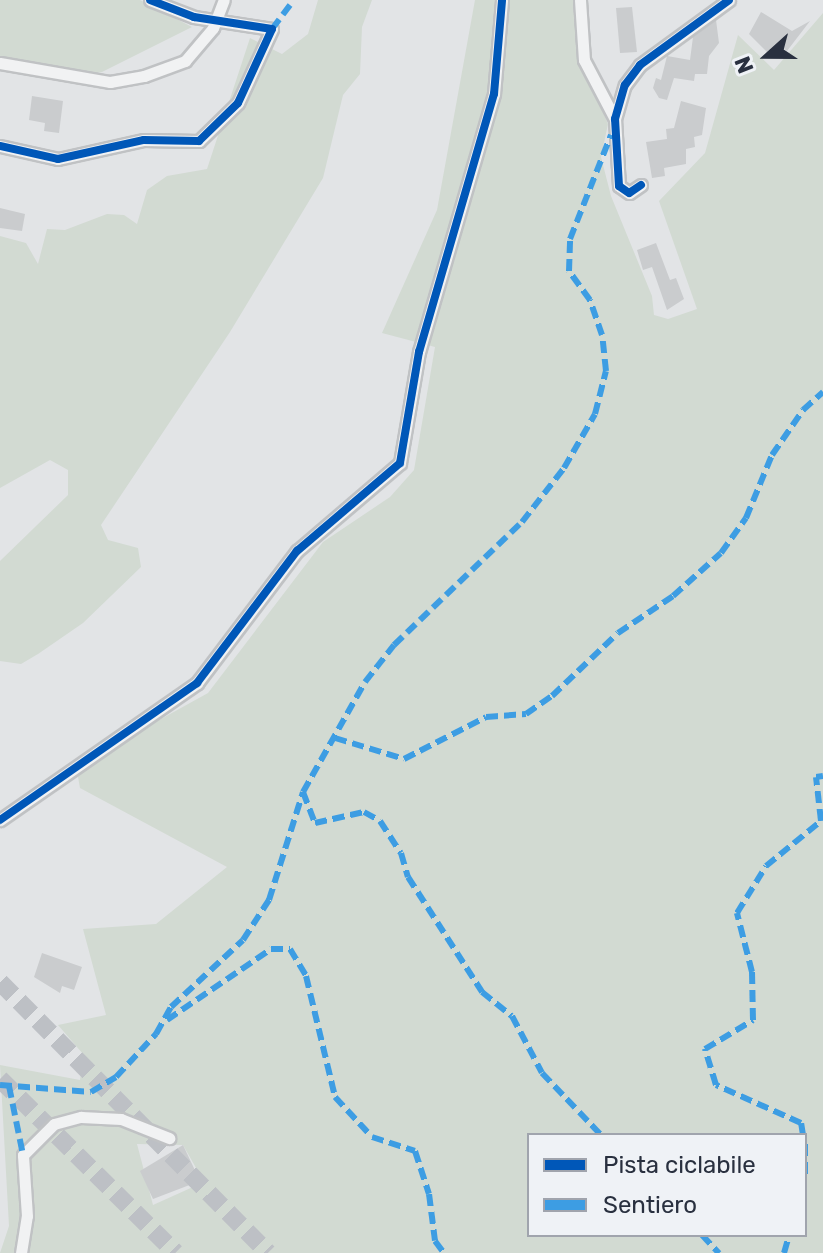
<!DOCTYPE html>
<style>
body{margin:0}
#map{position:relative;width:823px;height:1253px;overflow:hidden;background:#e2e4e6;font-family:Rubik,sans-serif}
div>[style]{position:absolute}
.green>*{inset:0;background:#d2dad2}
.building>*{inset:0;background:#caccce}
.trunk-tunnel>*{height:18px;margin-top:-9px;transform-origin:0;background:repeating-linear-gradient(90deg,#bdc0c5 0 18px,transparent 0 27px)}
.roads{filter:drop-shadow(2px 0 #c0c2c4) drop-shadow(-2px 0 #c0c2c4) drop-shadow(0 2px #c0c2c4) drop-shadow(0 -2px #c0c2c4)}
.minor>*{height:11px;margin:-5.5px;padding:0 5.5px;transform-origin:5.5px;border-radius:5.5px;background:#f1f2f3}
.quiet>*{height:6px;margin-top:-3px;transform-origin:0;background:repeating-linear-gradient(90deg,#3d9de3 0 12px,transparent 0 18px)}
.cycleway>*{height:8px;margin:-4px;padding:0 4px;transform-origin:4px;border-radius:4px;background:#0057b8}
span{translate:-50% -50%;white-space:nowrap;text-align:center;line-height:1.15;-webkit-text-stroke:6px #eff2f6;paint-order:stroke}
.legend{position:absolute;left:527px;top:1133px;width:280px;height:104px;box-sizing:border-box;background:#eff2f6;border:2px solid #a0a4ad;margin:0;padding:10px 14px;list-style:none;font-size:24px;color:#29303f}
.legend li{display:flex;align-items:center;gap:16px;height:40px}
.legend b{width:40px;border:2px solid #a0a4ad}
.north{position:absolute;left:727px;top:16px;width:80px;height:80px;-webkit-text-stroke:6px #eff2f6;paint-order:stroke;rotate:249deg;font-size:22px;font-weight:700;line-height:32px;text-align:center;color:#29303f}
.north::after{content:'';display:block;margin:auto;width:28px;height:36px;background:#29303f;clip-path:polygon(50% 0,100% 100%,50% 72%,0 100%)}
</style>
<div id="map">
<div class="green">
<div style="clip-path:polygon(0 0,140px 0,192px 27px,102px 72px,86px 75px,0 65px)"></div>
<div style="clip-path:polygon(318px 0,372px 0,362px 27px,360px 74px,343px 95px,323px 178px,230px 332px,101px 525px,108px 540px,138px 548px,141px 567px,83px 623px,38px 654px,21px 664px,0 661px,0 561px,68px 495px,68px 470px,50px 460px,0 488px,0 236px,26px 243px,38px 264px,47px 229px,65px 230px,107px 214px,124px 215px,137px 224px,147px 190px,167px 176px,207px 169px,250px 38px,282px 54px,308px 34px)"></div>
<div style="clip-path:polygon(evenodd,475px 0,576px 0,582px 62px,608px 124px,601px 157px,611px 196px,652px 296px,654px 315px,668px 319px,697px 309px,659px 201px,705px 153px,738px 35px,774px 70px,823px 13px,823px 1253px,0 1253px,9px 1226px,0 1065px,80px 1080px,83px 1054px,58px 1025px,106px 1015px,83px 929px,156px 924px,227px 867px,80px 788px,76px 766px,208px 693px,323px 542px,390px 497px,414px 470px,435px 347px,382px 333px,437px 210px,475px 0,529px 1135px,805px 1135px,805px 1235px,529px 1235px,529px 1135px,475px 0,137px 1144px,183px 1145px,204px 1182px,153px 1205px,137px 1144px)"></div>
</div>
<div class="building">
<div style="clip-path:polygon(632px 7px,637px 52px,620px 53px,616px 8px)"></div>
<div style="clip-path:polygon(761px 12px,792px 31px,810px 21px,787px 51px,779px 45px,771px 56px,749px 34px)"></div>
<div style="clip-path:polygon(716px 20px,719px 43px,709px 56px,707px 74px,695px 74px,694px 81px,674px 78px,667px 100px,659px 98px,653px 88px,656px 78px,661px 80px,667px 56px,690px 60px,693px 37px)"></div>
<div style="clip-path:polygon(32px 96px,63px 101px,59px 133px,44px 131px,45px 123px,29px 120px)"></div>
<div style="clip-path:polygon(681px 101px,706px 108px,702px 135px,694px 137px,695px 147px,686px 149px,686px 164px,664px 168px,665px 176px,652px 178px,646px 142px,667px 139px,666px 129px,674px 128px)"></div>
<div style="clip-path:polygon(0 208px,25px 214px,22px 231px,0 228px)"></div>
<div style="clip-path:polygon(656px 243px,670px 280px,676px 278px,684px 299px,667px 310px,652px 267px,643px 270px,637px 250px)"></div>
<div style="clip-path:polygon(42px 953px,82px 967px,74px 990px,62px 986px,60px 993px,34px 977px)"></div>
<div style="clip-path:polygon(183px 1145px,200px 1181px,153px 1199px,140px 1171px)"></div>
</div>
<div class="trunk-tunnel">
<div style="left:0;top:982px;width:381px;rotate:45.3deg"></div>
<div style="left:0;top:1079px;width:247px;rotate:44.7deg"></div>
</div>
<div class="roads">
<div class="minor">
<div style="left:580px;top:0;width:60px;rotate:86.2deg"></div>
<div style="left:584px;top:60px;width:67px;rotate:62.3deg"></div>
<div style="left:0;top:63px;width:112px;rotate:9.8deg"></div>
<div style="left:110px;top:82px;width:35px;rotate:-10deg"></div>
<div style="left:144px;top:76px;width:44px;rotate:-20.1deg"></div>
<div style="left:185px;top:61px;width:43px;rotate:-49.7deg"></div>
<div style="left:213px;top:28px;width:30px;rotate:-69deg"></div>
<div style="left:0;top:146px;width:59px;rotate:12.6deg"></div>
<div style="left:58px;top:159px;width:88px;rotate:-12.5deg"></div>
<div style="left:144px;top:140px;width:55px;rotate:1deg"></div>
<div style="left:199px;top:141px;width:54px;rotate:-44.3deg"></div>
<div style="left:238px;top:103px;width:81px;rotate:-65.3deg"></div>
<div style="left:272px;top:29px;width:79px;rotate:-171.3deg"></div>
<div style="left:194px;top:17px;width:47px;rotate:-158.9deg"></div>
<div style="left:641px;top:185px;width:14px;rotate:146deg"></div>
<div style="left:629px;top:193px;width:12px;rotate:-145deg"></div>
<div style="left:619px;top:186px;width:67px;rotate:-93.4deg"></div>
<div style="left:615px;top:119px;width:35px;rotate:-74deg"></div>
<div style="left:625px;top:85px;width:25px;rotate:-53deg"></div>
<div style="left:640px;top:65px;width:110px;rotate:-36.1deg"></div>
<div style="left:0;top:820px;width:240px;rotate:-34.8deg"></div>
<div style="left:197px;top:683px;width:166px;rotate:-52.9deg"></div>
<div style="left:297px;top:551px;width:135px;rotate:-40.5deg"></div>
<div style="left:400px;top:463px;width:113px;rotate:-80.3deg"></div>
<div style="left:419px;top:352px;width:269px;rotate:-73.8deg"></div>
<div style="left:494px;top:94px;width:94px;rotate:-85.1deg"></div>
<div style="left:21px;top:1253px;width:37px;rotate:-81deg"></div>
<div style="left:27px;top:1216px;width:61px;rotate:-93.8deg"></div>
<div style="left:23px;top:1155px;width:44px;rotate:-45deg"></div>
<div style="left:54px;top:1124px;width:28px;rotate:-15deg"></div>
<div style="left:81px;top:1117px;width:40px;rotate:2.9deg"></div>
<div style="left:121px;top:1119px;width:52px;rotate:21.6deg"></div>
</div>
</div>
<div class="quiet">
<div style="left:272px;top:29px;width:36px;rotate:-53deg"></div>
<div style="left:335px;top:738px;width:72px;rotate:16.9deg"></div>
<div style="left:404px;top:759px;width:92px;rotate:-27.1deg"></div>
<div style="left:486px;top:717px;width:40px;rotate:-4.3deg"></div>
<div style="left:526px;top:714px;width:32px;rotate:-35deg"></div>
<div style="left:552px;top:696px;width:91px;rotate:-43.7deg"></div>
<div style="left:618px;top:633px;width:66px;rotate:-33.9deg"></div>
<div style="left:673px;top:596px;width:64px;rotate:-41.9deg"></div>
<div style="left:721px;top:553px;width:43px;rotate:-54.5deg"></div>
<div style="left:746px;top:518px;width:68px;rotate:-67.6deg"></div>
<div style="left:772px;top:455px;width:55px;rotate:-55.4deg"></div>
<div style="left:803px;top:410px;width:27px;rotate:-42deg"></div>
<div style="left:303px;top:792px;width:33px;rotate:69deg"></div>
<div style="left:315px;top:823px;width:50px;rotate:-12.7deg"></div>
<div style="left:364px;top:812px;width:18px;rotate:29deg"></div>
<div style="left:380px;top:821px;width:38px;rotate:57deg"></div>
<div style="left:401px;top:853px;width:25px;rotate:74deg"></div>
<div style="left:408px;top:877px;width:137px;rotate:57.2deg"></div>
<div style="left:482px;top:992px;width:38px;rotate:39deg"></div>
<div style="left:512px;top:1016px;width:64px;rotate:62.2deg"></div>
<div style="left:542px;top:1073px;width:86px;rotate:46.4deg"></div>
<div style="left:167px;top:1020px;width:126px;rotate:-34.3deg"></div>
<div style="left:271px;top:949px;width:19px"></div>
<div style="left:290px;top:949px;width:31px;rotate:59deg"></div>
<div style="left:306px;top:976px;width:124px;rotate:76.5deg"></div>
<div style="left:335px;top:1097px;width:54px;rotate:47.2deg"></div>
<div style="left:372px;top:1137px;width:45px;rotate:18deg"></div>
<div style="left:415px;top:1151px;width:45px;rotate:72deg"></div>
<div style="left:429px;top:1194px;width:47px;rotate:82.7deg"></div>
<div style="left:435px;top:1241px;width:15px;rotate:53deg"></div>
<div style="left:0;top:1085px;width:91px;rotate:4.4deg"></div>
<div style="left:91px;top:1092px;width:29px;rotate:-31deg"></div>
<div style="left:116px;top:1077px;width:59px;rotate:-47.1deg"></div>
<div style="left:156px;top:1034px;width:31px;rotate:-61deg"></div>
<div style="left:171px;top:1007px;width:98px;rotate:-42.9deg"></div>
<div style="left:243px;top:940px;width:48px;rotate:-57deg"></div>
<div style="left:269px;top:900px;width:113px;rotate:-72.5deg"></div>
<div style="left:303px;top:792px;width:126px;rotate:-60.6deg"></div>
<div style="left:365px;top:682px;width:47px;rotate:-51.9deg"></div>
<div style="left:394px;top:645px;width:178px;rotate:-43.9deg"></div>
<div style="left:522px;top:522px;width:68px;rotate:-52.1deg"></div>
<div style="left:564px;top:468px;width:62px;rotate:-60.1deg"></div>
<div style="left:595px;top:414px;width:44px;rotate:-75.7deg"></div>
<div style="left:606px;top:371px;width:36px;rotate:-96deg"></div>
<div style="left:602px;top:335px;width:37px;rotate:-109deg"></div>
<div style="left:590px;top:300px;width:36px;rotate:-126deg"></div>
<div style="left:569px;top:271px;width:32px;rotate:-88deg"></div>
<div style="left:570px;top:239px;width:112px;rotate:-68.5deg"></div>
<div style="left:9px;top:1086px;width:70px;rotate:78.5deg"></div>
<div style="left:803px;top:1135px;width:12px;rotate:-99deg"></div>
<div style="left:801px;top:1123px;width:93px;rotate:-155.9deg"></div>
<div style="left:716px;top:1085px;width:38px;rotate:-107deg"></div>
<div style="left:705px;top:1049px;width:56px;rotate:-31.1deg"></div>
<div style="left:753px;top:1020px;width:48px;rotate:-91.2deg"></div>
<div style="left:752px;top:972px;width:61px;rotate:-104.3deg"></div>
<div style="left:737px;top:913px;width:55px;rotate:-58.3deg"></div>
<div style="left:766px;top:866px;width:71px;rotate:-39.3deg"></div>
<div style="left:821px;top:821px;width:44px;rotate:-96.5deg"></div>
<div style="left:816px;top:777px;width:7px;rotate:-8deg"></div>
<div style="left:805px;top:1144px;width:31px;rotate:90deg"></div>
<div style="left:702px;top:1235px;width:25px;rotate:47deg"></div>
<div style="left:784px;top:1253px;width:19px;rotate:-74deg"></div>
</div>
<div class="cycleway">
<div style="left:0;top:146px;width:59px;rotate:12.6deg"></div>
<div style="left:58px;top:159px;width:88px;rotate:-12.5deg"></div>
<div style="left:144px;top:140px;width:55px;rotate:1deg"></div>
<div style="left:199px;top:141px;width:54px;rotate:-44.3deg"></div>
<div style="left:238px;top:103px;width:81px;rotate:-65.3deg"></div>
<div style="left:272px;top:29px;width:79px;rotate:-171.3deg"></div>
<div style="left:194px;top:17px;width:47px;rotate:-158.9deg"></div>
<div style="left:641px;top:185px;width:14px;rotate:146deg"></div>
<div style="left:629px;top:193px;width:12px;rotate:-145deg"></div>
<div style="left:619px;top:186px;width:67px;rotate:-93.4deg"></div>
<div style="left:615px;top:119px;width:35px;rotate:-74deg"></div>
<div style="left:625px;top:85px;width:25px;rotate:-53deg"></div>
<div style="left:640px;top:65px;width:110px;rotate:-36.1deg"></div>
<div style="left:0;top:820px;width:240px;rotate:-34.8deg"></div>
<div style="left:197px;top:683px;width:166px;rotate:-52.9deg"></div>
<div style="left:297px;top:551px;width:135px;rotate:-40.5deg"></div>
<div style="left:400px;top:463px;width:113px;rotate:-80.3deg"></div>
<div style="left:419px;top:352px;width:269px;rotate:-73.8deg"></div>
<div style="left:494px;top:94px;width:94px;rotate:-85.1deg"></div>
</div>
<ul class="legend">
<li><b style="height:10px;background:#0057b8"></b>Pista ciclabile</li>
<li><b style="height:10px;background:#3d9de3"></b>Sentiero</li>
</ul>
<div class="north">N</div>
</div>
